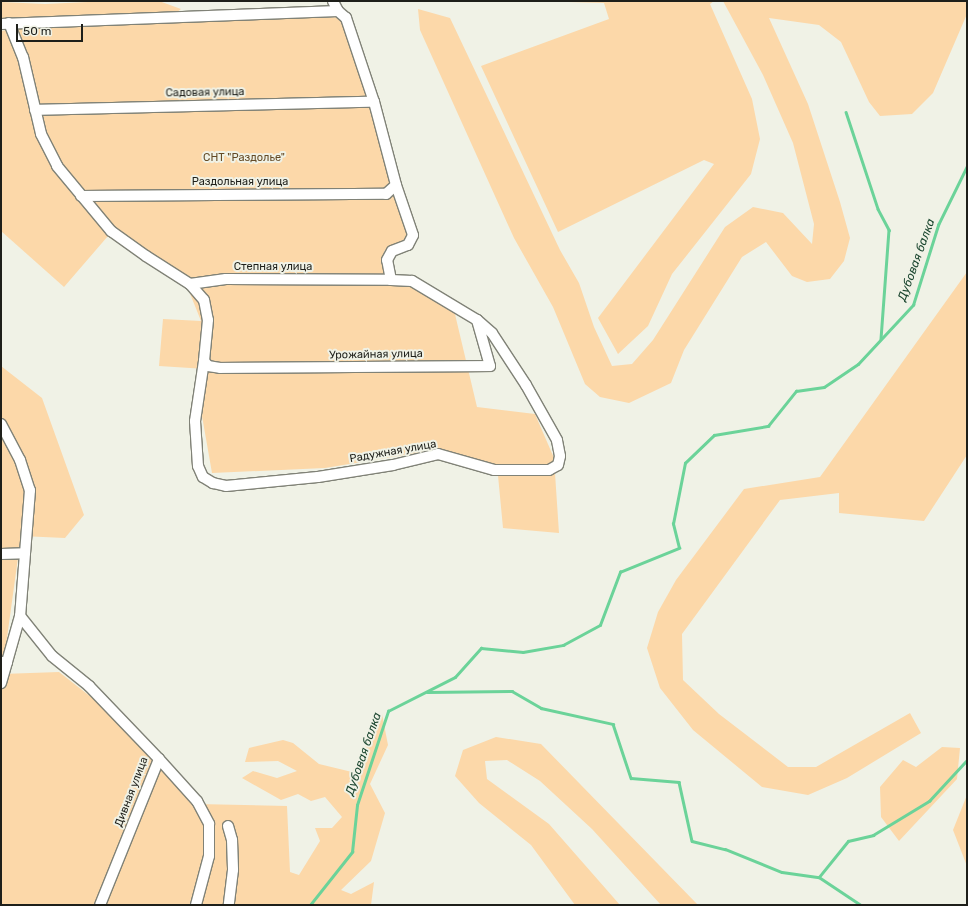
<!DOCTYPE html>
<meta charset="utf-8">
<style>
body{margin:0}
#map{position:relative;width:968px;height:906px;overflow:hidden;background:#f0f2e6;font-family:Rubik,sans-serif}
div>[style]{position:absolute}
.green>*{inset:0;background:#fcd8a9}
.stream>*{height:2.5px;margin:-1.25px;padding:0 1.25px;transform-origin:1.25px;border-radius:1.25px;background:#6bd399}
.roads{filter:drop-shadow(1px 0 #808277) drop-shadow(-1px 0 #808277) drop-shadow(0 1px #808277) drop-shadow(0 -1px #808277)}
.street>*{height:10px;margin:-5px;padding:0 5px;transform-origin:5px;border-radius:5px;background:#fff}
span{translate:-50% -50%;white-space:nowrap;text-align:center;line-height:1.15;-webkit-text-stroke:4px #f0f2e6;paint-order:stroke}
.street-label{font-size:11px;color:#1e1f1a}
.park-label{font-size:11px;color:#644a25}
.water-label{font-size:12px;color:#1c4730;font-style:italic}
.frame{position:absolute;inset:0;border:2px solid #1e1f1a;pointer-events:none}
.scale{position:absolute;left:16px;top:24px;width:67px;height:18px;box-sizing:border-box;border:2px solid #1e1f1a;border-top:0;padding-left:5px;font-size:12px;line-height:14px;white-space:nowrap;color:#1e1f1a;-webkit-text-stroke:3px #f0f2e6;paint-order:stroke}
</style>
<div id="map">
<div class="green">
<div style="clip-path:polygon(109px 1px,159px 1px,181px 9px,172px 16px,1px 24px,1px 2px,45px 4px)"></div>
<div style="clip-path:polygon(532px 1px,714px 1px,710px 4px,752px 99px,760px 139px,751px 174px,672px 274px,648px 326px,618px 354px,598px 318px,714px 164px,704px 160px,558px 232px,481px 66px,609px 19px,604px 3px)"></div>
<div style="clip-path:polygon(723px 1px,967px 1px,967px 14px,933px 93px,912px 114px,880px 116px,869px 102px,841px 42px,819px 25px,769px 18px,808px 104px,840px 202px,850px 238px,844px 261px,830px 279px,807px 282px,792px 276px,766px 242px,742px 257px,684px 350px,671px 383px,629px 403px,600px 397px,585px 384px,553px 307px,514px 238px,420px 30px,418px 9px,450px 18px,560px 250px,579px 283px,594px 327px,612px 366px,632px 364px,653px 340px,725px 227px,753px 207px,783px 213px,812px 244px,814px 224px,793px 143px,763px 75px)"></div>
<div style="clip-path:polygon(346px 17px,409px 240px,384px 251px,391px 283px,417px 284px,454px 310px,477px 407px,535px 414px,554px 458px,559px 533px,503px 528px,497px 465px,450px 452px,422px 452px,325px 468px,212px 473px,202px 416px,206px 369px,159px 366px,163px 319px,201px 321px,187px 286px,108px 236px,64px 287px,1px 231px,1px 31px,22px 27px,169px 21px)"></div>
<div style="clip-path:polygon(967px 272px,967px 455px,924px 521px,839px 513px,839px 493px,780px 500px,682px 634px,683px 680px,719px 714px,788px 767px,816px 767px,910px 713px,921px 733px,847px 778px,808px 795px,762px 787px,693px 730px,660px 688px,647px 648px,658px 612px,676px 580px,744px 489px,820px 477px)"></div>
<div style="clip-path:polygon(1px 366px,42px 398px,84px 515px,65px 538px,21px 536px,2px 674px,59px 672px,100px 704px,197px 804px,287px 806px,290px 872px,299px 875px,320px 841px,315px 828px,332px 828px,342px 817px,325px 797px,311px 801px,298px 794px,281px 800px,242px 778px,253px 771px,277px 778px,297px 771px,278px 761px,245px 762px,249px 748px,283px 740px,293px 743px,319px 764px,352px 772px,382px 714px,388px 745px,370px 784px,385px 813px,371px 861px,341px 890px,351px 894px,374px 882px,371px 905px,1px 905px)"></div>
<div style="clip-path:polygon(496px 737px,541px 744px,698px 905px,661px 905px,592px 829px,540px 781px,507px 760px,485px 761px,487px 779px,549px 824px,620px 905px,575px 905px,531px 845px,479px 803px,455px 776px,463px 750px)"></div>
<div style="clip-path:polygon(942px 747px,960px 748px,957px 779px,899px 841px,881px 817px,880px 787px,903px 760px,916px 767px)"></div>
<div style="clip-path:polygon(967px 795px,967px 866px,953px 830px)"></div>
</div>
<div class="stream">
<div style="left:846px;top:112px;width:102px;rotate:71.7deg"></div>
<div style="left:878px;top:209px;width:24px;rotate:62deg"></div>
<div style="left:889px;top:230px;width:109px;rotate:94.2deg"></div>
<div style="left:427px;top:692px;width:85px;rotate:-0.7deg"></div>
<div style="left:512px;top:691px;width:34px;rotate:30deg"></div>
<div style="left:541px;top:708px;width:74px;rotate:12.5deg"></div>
<div style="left:613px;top:724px;width:57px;rotate:71.6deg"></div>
<div style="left:631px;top:778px;width:48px;rotate:4.8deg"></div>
<div style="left:679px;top:782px;width:60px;rotate:77.6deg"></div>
<div style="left:692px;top:841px;width:34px;rotate:14deg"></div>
<div style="left:725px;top:849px;width:61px;rotate:22deg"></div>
<div style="left:782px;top:872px;width:37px;rotate:8deg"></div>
<div style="left:819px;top:877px;width:46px;rotate:-51.1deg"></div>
<div style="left:848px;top:841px;width:26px;rotate:-13deg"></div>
<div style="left:873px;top:835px;width:66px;rotate:-31.3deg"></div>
<div style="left:929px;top:801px;width:56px;rotate:-47.2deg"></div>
<div style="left:819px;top:877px;width:50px;rotate:33.7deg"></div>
<div style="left:310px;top:905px;width:68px;rotate:-51.6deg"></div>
<div style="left:352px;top:852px;width:47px;rotate:-83.9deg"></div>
<div style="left:357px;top:805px;width:99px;rotate:-71.7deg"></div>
<div style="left:388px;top:711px;width:75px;rotate:-26.9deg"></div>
<div style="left:455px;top:677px;width:39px;rotate:-48deg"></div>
<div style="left:481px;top:648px;width:42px;rotate:5.4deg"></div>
<div style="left:523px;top:652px;width:41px;rotate:-9.9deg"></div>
<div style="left:563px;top:645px;width:42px;rotate:-28.4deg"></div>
<div style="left:600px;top:625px;width:57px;rotate:-69.3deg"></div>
<div style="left:620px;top:572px;width:64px;rotate:-22.1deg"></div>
<div style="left:679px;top:548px;width:25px;rotate:-104deg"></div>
<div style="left:673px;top:524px;width:62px;rotate:-78.9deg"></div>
<div style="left:685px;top:463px;width:40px;rotate:-44deg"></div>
<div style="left:714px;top:435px;width:55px;rotate:-9.5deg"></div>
<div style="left:768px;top:426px;width:45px;rotate:-51.3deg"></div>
<div style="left:796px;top:391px;width:28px;rotate:-8deg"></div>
<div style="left:824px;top:387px;width:41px;rotate:-34.1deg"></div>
<div style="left:858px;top:364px;width:81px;rotate:-47deg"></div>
<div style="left:913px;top:305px;width:84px;rotate:-72.6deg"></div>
<div style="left:938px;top:225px;width:66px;rotate:-63.8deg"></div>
</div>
<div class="roads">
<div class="street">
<div style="left:9px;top:23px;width:37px;rotate:68deg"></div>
<div style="left:23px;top:57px;width:79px;rotate:76.8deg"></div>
<div style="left:41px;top:134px;width:36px;rotate:63deg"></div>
<div style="left:57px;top:166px;width:85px;rotate:50.3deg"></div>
<div style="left:111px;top:231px;width:43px;rotate:35.5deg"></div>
<div style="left:146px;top:256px;width:52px;rotate:32.5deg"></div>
<div style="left:190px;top:284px;width:36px;rotate:-8deg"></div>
<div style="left:226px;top:279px;width:165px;rotate:0.3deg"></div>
<div style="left:391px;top:280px;width:20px;rotate:-101deg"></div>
<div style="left:387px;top:260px;width:10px;rotate:-61deg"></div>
<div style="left:392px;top:251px;width:17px;rotate:-21deg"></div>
<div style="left:408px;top:245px;width:11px;rotate:-63deg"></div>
<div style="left:413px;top:235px;width:53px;rotate:-108.8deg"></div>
<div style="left:396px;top:185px;width:86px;rotate:-104.8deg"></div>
<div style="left:374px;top:102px;width:89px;rotate:-108.4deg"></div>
<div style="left:346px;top:18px;width:11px;rotate:-139deg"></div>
<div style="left:1px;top:24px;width:337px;rotate:-2.2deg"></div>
<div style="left:338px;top:11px;width:11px;rotate:-117deg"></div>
<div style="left:35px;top:110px;width:339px;rotate:-1.4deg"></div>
<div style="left:81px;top:196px;width:305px;rotate:-0.4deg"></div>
<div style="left:386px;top:194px;width:13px;rotate:-42deg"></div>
<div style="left:190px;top:284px;width:21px;rotate:49deg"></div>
<div style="left:204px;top:300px;width:20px;rotate:79deg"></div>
<div style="left:208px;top:320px;width:41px;rotate:95.6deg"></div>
<div style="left:204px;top:361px;width:6px;rotate:51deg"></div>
<div style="left:208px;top:366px;width:12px;rotate:9deg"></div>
<div style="left:220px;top:368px;width:270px;rotate:-0.4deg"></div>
<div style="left:490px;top:366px;width:48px;rotate:-105.8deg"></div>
<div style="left:477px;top:320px;width:76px;rotate:-149deg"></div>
<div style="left:412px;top:281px;width:21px;rotate:-177deg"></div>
<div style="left:204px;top:361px;width:61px;rotate:98.5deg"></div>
<div style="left:195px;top:421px;width:45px;rotate:86.2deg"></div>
<div style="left:198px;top:466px;width:12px;rotate:66deg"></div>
<div style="left:203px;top:477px;width:12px;rotate:31deg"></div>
<div style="left:213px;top:483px;width:13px;rotate:13deg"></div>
<div style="left:226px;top:486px;width:92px;rotate:-5.6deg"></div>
<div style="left:318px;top:477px;width:76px;rotate:-9.1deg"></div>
<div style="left:393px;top:465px;width:46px;rotate:-13.7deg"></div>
<div style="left:438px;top:454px;width:58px;rotate:15.9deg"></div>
<div style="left:494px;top:470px;width:55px"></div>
<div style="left:549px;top:470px;width:10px;rotate:-29deg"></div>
<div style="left:558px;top:465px;width:9px;rotate:-77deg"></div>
<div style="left:560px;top:456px;width:16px;rotate:-101deg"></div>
<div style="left:557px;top:440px;width:63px;rotate:-119.4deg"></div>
<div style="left:526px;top:385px;width:62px;rotate:-123.2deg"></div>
<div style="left:492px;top:333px;width:20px;rotate:-139deg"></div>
<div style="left:1px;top:424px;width:41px;rotate:62.2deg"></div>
<div style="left:20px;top:460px;width:32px;rotate:72deg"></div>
<div style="left:30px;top:490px;width:126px;rotate:94.5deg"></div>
<div style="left:20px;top:616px;width:48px;rotate:105.8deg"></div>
<div style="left:1px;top:554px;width:24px;rotate:-2deg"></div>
<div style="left:20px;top:616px;width:51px;rotate:51.3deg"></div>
<div style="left:52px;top:656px;width:48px;rotate:39deg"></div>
<div style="left:89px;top:686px;width:101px;rotate:46.2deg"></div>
<div style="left:159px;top:759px;width:157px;rotate:112deg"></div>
<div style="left:1px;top:662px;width:6px"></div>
<div style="left:7px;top:662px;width:22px;rotate:106deg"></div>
<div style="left:159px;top:759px;width:57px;rotate:47.9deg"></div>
<div style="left:197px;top:801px;width:26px;rotate:62deg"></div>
<div style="left:209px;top:824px;width:32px;rotate:90deg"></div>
<div style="left:209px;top:856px;width:51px;rotate:104.9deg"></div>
<div style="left:228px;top:826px;width:15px;rotate:74deg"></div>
<div style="left:232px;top:840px;width:30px;rotate:88deg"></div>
<div style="left:233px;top:870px;width:35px;rotate:97deg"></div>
</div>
</div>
<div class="street-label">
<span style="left:205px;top:93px;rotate:-1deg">Садовая улица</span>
<span style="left:240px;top:182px">Раздольная улица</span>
<span style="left:273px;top:267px">Степная улица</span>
<span style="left:376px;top:355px;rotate:-1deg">Урожайная улица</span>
<span style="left:393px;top:452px;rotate:-10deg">Радужная улица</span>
<span style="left:132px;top:792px;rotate:-69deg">Дивная улица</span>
</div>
<div class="park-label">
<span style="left:244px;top:158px">СНТ "Раздолье"</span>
</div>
<div class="water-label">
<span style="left:917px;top:260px;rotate:-70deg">Дубовая балка</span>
<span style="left:364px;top:754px;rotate:-71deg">Дубовая балка</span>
</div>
<div class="frame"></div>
<div class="scale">50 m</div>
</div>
